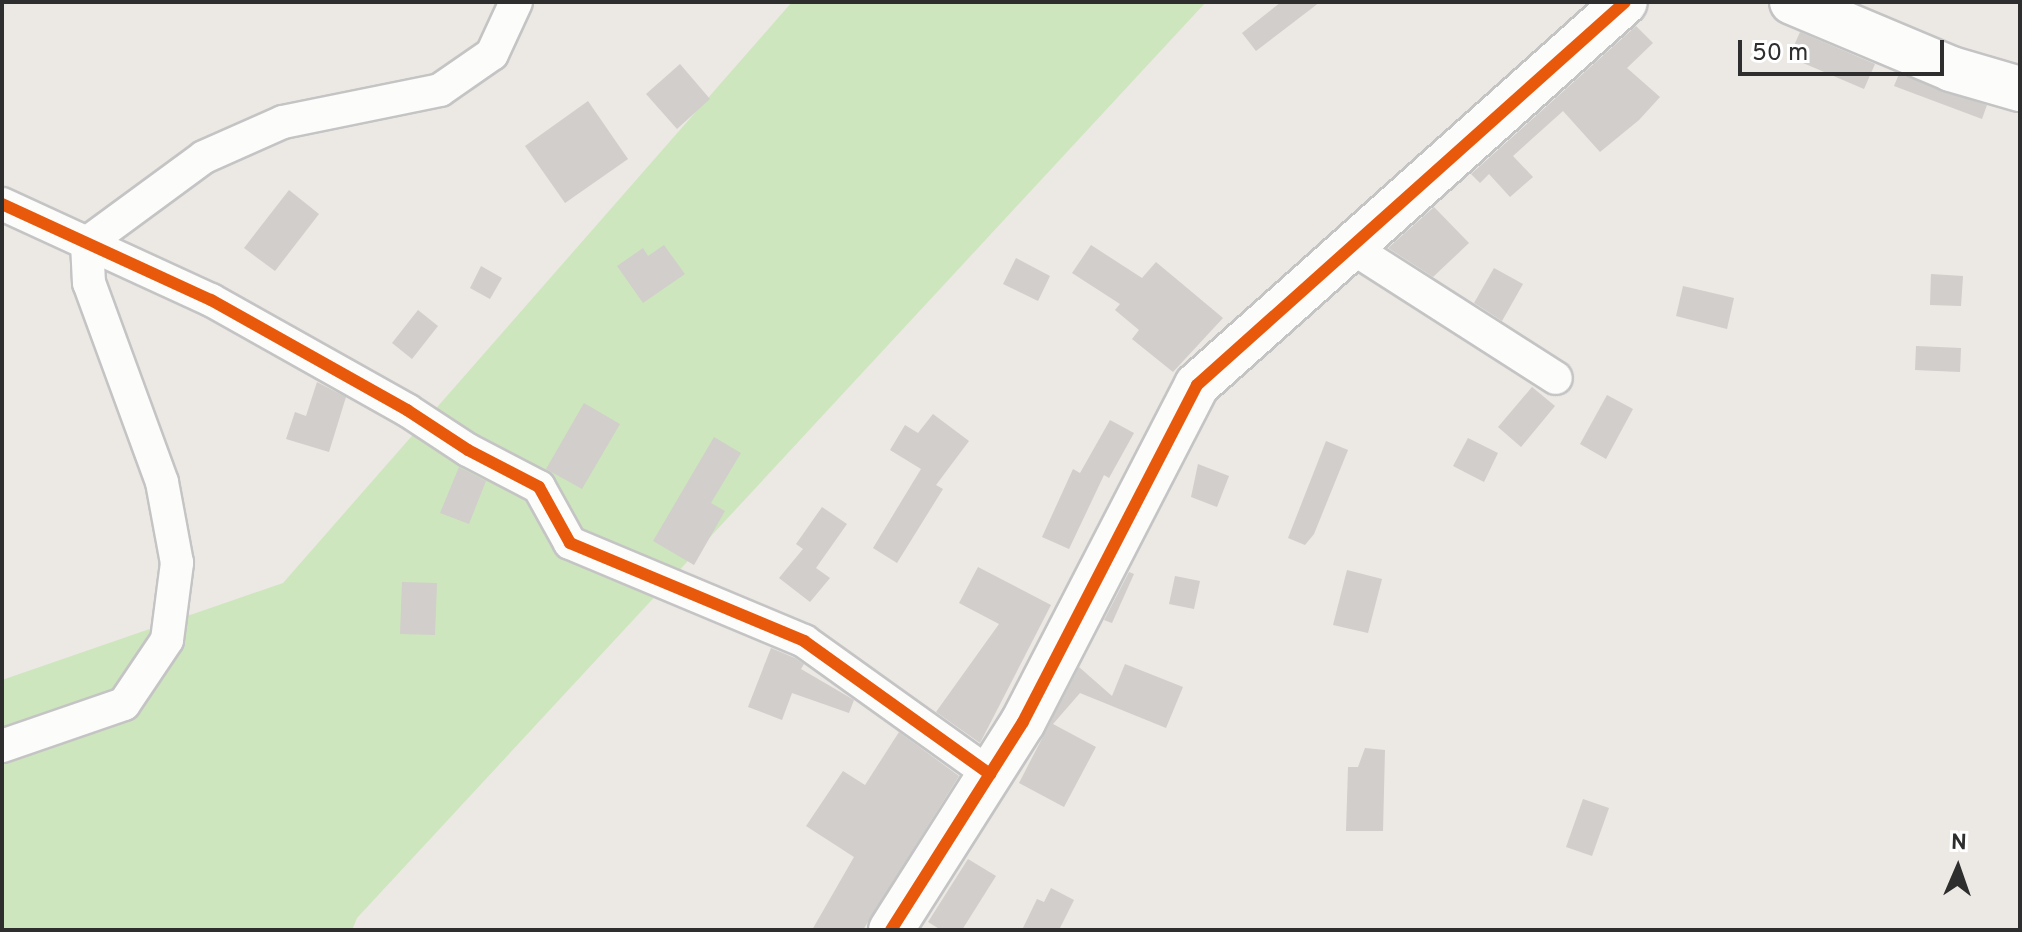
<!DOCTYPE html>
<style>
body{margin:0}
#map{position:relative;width:2022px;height:932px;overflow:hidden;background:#ece8e4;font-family:Overpass,sans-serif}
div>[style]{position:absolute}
.green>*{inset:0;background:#cee6be}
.building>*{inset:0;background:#d1cecb}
.roads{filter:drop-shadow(2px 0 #c5c4c5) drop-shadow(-2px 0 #c5c4c5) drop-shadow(0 2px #c5c4c5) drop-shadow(0 -2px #c5c4c5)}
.street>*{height:32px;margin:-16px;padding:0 16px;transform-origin:16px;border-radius:16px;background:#fcfcfb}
.secondary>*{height:44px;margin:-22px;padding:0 22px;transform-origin:22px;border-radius:22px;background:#fcfcfb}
.cycleway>*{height:12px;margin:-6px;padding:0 6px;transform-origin:6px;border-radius:6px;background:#e8590c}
span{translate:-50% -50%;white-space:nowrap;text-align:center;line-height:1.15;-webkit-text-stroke:7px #fff;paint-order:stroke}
.frame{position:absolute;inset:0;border:4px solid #2e2e2e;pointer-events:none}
.north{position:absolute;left:1918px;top:828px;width:80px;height:80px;-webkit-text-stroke:6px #fff;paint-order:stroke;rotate:2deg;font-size:22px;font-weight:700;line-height:32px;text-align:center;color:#2e2e2e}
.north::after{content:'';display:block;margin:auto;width:28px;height:36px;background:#2e2e2e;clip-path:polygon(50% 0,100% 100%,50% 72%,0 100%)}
.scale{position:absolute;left:1738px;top:40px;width:206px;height:36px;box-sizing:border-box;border:4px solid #2e2e2e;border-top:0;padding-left:10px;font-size:24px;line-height:28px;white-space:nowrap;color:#2e2e2e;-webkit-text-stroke:6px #fff;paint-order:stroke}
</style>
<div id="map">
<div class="green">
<div style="clip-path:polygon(792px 2px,1206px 2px,357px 918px,352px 930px,2px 930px,2px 680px,283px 583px)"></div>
</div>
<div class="building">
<div style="clip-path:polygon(1281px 2px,1320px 2px,1256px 51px,1242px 33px)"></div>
<div style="clip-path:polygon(1636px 26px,1653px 43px,1627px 68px,1660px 97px,1639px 120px,1600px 152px,1563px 111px,1513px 156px,1533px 177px,1510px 197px,1489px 174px,1480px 183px,1471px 174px)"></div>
<div style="clip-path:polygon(1800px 32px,1875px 64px,1864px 89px,1789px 57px)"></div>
<div style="clip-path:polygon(680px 64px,710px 99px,677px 129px,646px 94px)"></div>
<div style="clip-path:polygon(1899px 74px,1987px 105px,1982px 119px,1894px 86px)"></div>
<div style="clip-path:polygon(588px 101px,628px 159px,565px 203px,525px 146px)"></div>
<div style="clip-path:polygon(289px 190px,319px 214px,275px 271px,244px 248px)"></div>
<div style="clip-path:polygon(1434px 207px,1469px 243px,1433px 277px,1388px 248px)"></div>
<div style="clip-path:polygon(664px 245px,685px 274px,643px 303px,617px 266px,643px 248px,648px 256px)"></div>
<div style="clip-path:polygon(1091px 245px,1142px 278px,1156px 262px,1223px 318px,1173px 372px,1132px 339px,1139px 330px,1115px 310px,1120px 304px,1072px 273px)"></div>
<div style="clip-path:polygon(1016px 258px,1050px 276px,1038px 301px,1003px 284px)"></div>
<div style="clip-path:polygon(481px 266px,502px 278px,490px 299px,470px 288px)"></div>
<div style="clip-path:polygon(1494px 268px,1523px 284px,1502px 321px,1474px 303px)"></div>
<div style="clip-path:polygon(1931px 274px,1963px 276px,1961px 306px,1930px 305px)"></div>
<div style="clip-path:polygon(1683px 286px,1734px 298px,1727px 329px,1676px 316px)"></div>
<div style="clip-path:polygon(418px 310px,438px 326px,412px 359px,392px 343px)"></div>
<div style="clip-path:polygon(1916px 346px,1961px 348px,1960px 372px,1915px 370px)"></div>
<div style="clip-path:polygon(317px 382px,346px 397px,329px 452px,286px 439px,295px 412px,306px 416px)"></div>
<div style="clip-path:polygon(1532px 387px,1555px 406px,1521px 447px,1498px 427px)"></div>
<div style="clip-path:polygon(1607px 395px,1633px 409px,1606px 459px,1580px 444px)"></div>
<div style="clip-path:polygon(584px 403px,620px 424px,582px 489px,546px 469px)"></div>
<div style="clip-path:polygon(933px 414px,969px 441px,936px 485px,943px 489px,897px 563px,873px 548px,921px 469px,890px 450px,905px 425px,918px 433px)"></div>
<div style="clip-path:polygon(1110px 420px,1134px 433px,1109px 478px,1104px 475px,1069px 549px,1042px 537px,1073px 469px,1080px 473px)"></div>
<div style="clip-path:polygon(714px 437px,741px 453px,711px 503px,725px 511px,694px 565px,653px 541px)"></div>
<div style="clip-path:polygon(1468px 438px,1498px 453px,1484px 482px,1453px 466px)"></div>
<div style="clip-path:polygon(1326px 441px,1348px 450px,1314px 534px,1305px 545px,1288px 538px)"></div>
<div style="clip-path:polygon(1198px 464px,1229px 476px,1217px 507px,1191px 497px)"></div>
<div style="clip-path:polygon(459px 467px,486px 481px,469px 524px,440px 513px)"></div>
<div style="clip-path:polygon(822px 507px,847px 524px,816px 568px,830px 578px,810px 602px,779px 578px,803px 549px,796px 544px)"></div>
<div style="clip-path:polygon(978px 567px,1051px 605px,980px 743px,936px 712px,999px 624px,959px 603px)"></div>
<div style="clip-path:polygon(1347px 570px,1382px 579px,1368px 633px,1333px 625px)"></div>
<div style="clip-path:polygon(1129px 572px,1134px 574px,1112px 623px,1104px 620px)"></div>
<div style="clip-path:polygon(1175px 576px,1200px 581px,1194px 609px,1169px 604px)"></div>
<div style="clip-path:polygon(402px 582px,437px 583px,435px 635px,400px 634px)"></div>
<div style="clip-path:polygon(771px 648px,795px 658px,804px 664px,801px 669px,854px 700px,849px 713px,792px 693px,782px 720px,748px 707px)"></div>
<div style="clip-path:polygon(1125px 664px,1183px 687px,1166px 728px,1080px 693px,1053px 724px,1096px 747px,1064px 807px,1019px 783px,1079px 667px,1112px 696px)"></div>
<div style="clip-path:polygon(899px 732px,959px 776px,863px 930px,812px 930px,854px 857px,806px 826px,843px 771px,865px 785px)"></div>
<div style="clip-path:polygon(1365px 748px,1385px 750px,1383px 831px,1346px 831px,1348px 767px,1358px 767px)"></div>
<div style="clip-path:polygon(1583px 799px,1609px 808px,1592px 856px,1566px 847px)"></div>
<div style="clip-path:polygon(968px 859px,996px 876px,962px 930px,941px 930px,928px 922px)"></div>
<div style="clip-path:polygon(1051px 888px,1074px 900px,1059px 930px,1022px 930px,1037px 899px,1044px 902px)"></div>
</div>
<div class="roads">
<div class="street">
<div style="left:2px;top:204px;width:230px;rotate:24.7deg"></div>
<div style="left:211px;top:300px;width:225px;rotate:29.3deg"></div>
<div style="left:407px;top:410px;width:73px;rotate:33.3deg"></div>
<div style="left:468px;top:450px;width:80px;rotate:27.5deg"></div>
<div style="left:539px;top:487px;width:64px;rotate:61deg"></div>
<div style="left:570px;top:543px;width:254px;rotate:22.7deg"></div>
<div style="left:804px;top:641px;width:229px;rotate:35.6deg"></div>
<div style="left:1351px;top:247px;width:243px;rotate:32.6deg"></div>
<div style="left:2px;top:746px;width:129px;rotate:-19deg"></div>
<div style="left:124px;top:704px;width:77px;rotate:-56.1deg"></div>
<div style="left:167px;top:640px;width:78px;rotate:-82.6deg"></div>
<div style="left:177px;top:563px;width:82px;rotate:-100.5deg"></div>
<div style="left:162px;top:482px;width:212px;rotate:-110.1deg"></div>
<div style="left:89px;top:283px;width:40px;rotate:-92.9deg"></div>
<div style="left:87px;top:243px;width:145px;rotate:-36.3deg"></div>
<div style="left:204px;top:157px;width:86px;rotate:-23.9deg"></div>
<div style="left:283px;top:122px;width:160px;rotate:-11.5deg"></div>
<div style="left:440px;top:90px;width:63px;rotate:-34.7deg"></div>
<div style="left:492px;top:54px;width:57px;rotate:-65.2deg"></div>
</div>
<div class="secondary">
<div style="left:1792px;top:2px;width:173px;rotate:22.8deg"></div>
<div style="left:1951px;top:69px;width:72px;rotate:16.2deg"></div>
<div style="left:891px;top:930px;width:246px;rotate:-57.6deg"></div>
<div style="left:1023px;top:722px;width:379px;rotate:-62.7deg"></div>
<div style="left:1197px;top:385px;width:574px;rotate:-41.82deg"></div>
</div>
</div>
<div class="cycleway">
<div style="left:2px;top:204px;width:230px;rotate:24.7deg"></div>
<div style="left:211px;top:300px;width:225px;rotate:29.3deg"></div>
<div style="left:407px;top:410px;width:73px;rotate:33.3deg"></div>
<div style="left:468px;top:450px;width:80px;rotate:27.5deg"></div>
<div style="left:539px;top:487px;width:64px;rotate:61deg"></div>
<div style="left:570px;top:543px;width:254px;rotate:22.7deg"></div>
<div style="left:804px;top:641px;width:229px;rotate:35.6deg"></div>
<div style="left:891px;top:930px;width:246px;rotate:-57.6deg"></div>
<div style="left:1023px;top:722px;width:379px;rotate:-62.7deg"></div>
<div style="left:1197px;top:385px;width:574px;rotate:-41.82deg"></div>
</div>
<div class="frame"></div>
<div class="north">N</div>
<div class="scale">50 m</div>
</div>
